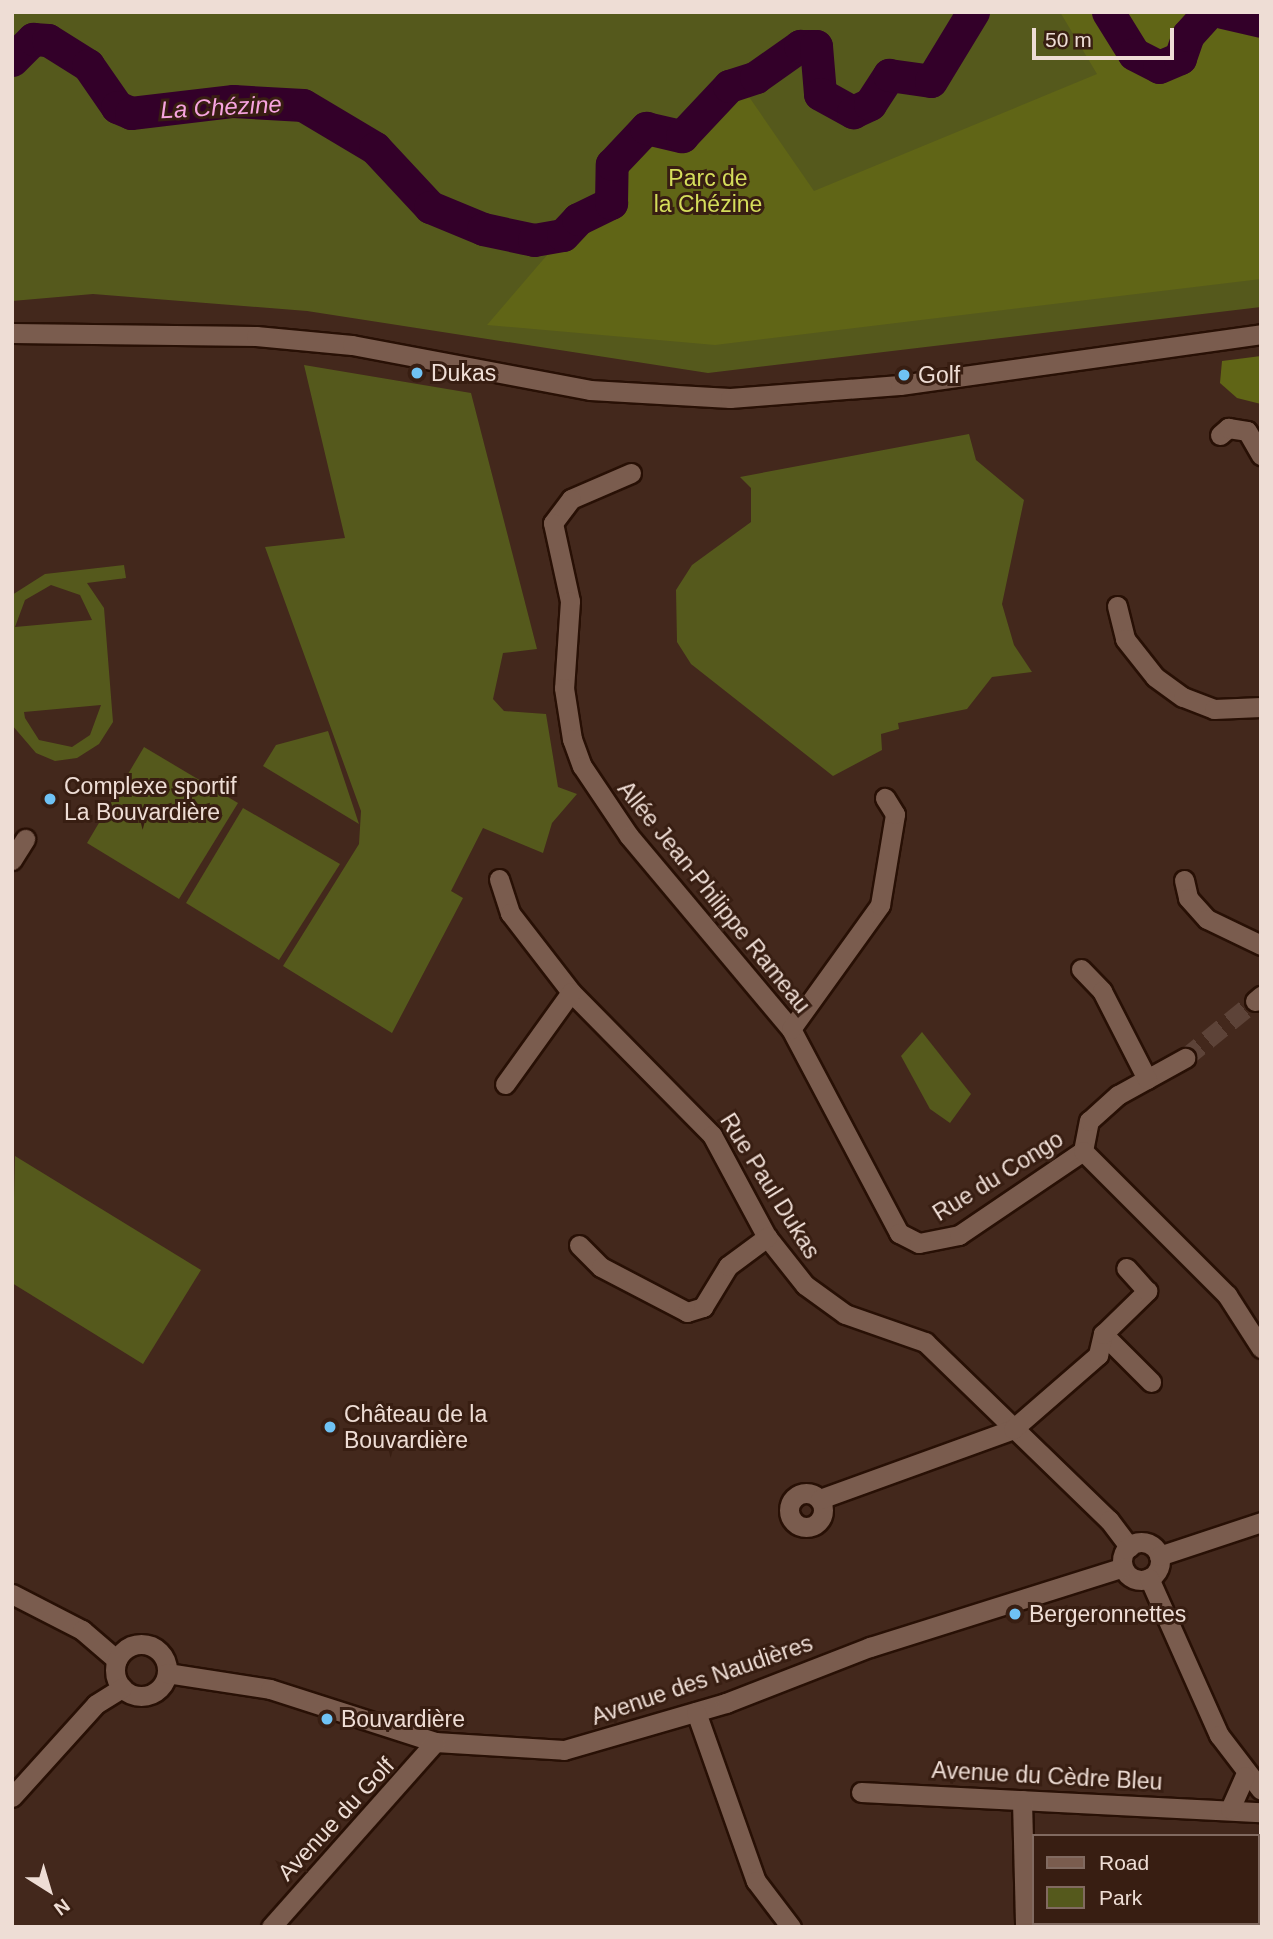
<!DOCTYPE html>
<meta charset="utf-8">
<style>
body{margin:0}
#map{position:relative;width:1273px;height:1939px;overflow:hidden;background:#43281c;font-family:Arial,sans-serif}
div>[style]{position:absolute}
.green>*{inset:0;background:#55591c}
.forest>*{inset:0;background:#606516}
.river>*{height:33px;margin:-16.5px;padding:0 16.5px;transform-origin:16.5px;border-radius:16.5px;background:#330029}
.minor-tunnel>*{height:19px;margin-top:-9.5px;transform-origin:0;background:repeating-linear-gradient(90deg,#5d4338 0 19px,transparent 0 29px)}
.roads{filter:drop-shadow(2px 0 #281005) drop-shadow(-2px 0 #281005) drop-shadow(0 2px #281005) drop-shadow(0 -2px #281005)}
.minor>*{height:19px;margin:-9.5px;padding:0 9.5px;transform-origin:9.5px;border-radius:9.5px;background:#7a5c4e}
.minor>.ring{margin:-9.5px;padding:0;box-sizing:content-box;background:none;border:19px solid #7a5c4e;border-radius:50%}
.dots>*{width:19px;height:19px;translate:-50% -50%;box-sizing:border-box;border:4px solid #381e12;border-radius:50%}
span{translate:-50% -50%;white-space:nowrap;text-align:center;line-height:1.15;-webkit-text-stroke:6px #381e12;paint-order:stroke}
.park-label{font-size:23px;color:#d4dd5b}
.poi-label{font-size:23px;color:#eeddd5}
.left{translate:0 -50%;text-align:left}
.street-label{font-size:23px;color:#eeddd5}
.water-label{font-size:24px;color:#f7a4df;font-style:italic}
.frame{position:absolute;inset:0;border:14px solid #eeddd5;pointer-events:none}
.legend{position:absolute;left:1032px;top:1834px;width:228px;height:91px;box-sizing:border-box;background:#381e12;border:2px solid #816a60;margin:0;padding:9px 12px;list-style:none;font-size:21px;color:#eeddd5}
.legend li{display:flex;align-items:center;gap:14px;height:35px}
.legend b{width:35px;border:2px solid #816a60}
.north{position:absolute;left:14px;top:1855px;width:70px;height:70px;-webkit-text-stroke:5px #381e12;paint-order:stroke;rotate:143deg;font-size:19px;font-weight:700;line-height:28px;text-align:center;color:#eeddd5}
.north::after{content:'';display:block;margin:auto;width:24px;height:32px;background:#eeddd5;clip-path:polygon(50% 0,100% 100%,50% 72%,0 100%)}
.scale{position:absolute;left:1032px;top:28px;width:142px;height:32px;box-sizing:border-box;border:4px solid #eeddd5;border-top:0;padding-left:9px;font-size:21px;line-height:24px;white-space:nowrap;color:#eeddd5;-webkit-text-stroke:5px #381e12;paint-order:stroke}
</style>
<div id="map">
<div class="green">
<div style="clip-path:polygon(12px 12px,1261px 12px,1261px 307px,708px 373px,307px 311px,93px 294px,12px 301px)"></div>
<div style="clip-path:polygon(304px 365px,471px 393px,537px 649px,503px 653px,493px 699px,504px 711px,546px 714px,558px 787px,577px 794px,552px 823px,543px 853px,483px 828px,451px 891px,463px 898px,392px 1033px,283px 966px,359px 844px,361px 811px,265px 547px,345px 538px)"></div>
<div style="clip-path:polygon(969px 434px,976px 460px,1024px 500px,1002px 604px,1014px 645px,1032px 672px,992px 677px,967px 709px,898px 723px,899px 729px,881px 734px,882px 750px,833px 776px,691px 664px,677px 642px,676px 590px,692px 565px,751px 522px,751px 488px,740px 477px)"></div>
<div style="clip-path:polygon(evenodd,124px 565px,126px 578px,87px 583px,104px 608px,113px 722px,99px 744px,77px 758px,55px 761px,36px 753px,12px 725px,12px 595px,45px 574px,124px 565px,51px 585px,80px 595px,92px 620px,15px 627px,25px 600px,51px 585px,124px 565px,101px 705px,90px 735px,72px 747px,39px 740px,25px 718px,24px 712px,101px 705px)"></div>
<div style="clip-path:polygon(328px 731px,359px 824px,263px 766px,276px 745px)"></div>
<div style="clip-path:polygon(144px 747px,238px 803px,179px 899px,87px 843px)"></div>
<div style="clip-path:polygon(243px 808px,340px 864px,279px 960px,186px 903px)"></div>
<div style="clip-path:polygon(922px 1032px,971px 1094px,950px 1123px,930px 1109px,901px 1056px)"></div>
<div style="clip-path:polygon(15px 1156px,201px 1270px,143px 1364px,12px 1283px)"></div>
</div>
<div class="forest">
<div style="clip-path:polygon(1060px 12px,1261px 12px,1261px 279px,715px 345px,487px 325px,627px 162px,745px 91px,814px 191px,1097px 74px)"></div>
<div style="clip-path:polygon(1261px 356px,1261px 404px,1237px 398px,1220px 383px,1222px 361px)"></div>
</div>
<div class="river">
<div style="left:1108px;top:12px;width:49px;rotate:58.2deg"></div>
<div style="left:1134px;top:54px;width:28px;rotate:27deg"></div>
<div style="left:1159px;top:67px;width:23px;rotate:-23deg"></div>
<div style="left:1180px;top:58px;width:24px;rotate:-71deg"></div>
<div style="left:1188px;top:35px;width:31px;rotate:-48deg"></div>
<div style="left:1222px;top:12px;width:40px;rotate:13deg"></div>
<div style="left:12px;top:60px;width:30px;rotate:-45deg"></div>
<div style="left:33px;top:39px;width:15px;rotate:4deg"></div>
<div style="left:48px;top:40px;width:47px;rotate:32deg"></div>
<div style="left:88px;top:65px;width:51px;rotate:55.4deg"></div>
<div style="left:117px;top:107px;width:15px;rotate:23deg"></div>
<div style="left:131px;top:113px;width:103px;rotate:-6.7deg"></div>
<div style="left:233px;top:101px;width:70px;rotate:3.3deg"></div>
<div style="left:303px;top:105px;width:84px;rotate:30.8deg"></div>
<div style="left:375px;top:148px;width:81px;rotate:47deg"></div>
<div style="left:430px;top:207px;width:57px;rotate:22.5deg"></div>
<div style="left:483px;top:229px;width:52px;rotate:12.2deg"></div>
<div style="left:534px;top:240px;width:29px;rotate:-10deg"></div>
<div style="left:563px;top:235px;width:22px;rotate:-47deg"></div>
<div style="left:578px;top:219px;width:37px;rotate:-26deg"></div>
<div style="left:611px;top:203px;width:39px;rotate:-89deg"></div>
<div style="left:612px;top:164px;width:50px;rotate:-46.6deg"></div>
<div style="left:646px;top:128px;width:37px;rotate:13deg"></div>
<div style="left:682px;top:136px;width:69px;rotate:-46.8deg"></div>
<div style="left:729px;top:86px;width:28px;rotate:-18deg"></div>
<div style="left:756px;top:77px;width:54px;rotate:-35.2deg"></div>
<div style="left:800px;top:46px;width:16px"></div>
<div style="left:816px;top:46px;width:48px;rotate:85.2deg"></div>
<div style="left:820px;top:94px;width:38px;rotate:29deg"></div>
<div style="left:853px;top:112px;width:19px;rotate:-25deg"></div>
<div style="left:870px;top:104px;width:35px;rotate:-57deg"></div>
<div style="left:889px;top:75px;width:42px;rotate:8.1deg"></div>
<div style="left:931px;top:81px;width:81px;rotate:-58.7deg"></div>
</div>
<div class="minor-tunnel">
<div style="left:1185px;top:1058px;width:90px;rotate:-39.2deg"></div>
</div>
<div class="roads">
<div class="minor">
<div style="left:12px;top:333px;width:244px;rotate:0.7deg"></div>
<div style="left:256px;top:336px;width:96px;rotate:5.4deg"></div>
<div style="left:352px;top:345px;width:242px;rotate:10.7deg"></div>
<div style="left:590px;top:390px;width:140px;rotate:3.3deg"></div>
<div style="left:730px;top:398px;width:170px;rotate:-4.4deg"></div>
<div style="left:900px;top:385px;width:365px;rotate:-8deg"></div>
<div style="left:1220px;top:435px;width:11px;rotate:-41deg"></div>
<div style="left:1228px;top:428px;width:19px;rotate:9deg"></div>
<div style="left:1247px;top:431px;width:28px;rotate:60deg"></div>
<div style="left:631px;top:473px;width:65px;rotate:156.6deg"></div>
<div style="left:571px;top:499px;width:30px;rotate:127deg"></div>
<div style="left:553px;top:523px;width:80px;rotate:77.7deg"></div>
<div style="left:570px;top:601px;width:87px;rotate:93.9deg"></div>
<div style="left:564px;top:688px;width:52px;rotate:81.1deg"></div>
<div style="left:572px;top:739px;width:29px;rotate:70deg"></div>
<div style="left:582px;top:766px;width:84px;rotate:56.1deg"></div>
<div style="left:629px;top:836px;width:252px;rotate:50deg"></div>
<div style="left:791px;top:1029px;width:231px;rotate:62.1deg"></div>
<div style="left:899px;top:1233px;width:22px;rotate:27deg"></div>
<div style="left:919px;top:1243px;width:41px;rotate:-11.3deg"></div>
<div style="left:959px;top:1235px;width:150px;rotate:-34.1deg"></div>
<div style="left:1083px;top:1151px;width:31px;rotate:-79deg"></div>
<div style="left:1089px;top:1121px;width:39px;rotate:-42deg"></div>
<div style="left:1118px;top:1095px;width:77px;rotate:-28.9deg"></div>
<div style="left:1117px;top:606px;width:34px;rotate:76deg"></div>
<div style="left:1125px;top:639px;width:48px;rotate:51.7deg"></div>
<div style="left:1155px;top:677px;width:34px;rotate:36deg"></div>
<div style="left:1183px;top:697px;width:33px;rotate:21deg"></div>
<div style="left:1214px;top:709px;width:47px;rotate:-2.4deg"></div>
<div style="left:12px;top:860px;width:25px;rotate:-58deg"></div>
<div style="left:499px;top:879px;width:36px;rotate:72deg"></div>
<div style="left:510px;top:913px;width:100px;rotate:52.3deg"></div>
<div style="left:571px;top:992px;width:201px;rotate:45.4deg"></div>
<div style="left:712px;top:1135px;width:116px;rotate:61.7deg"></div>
<div style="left:767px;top:1237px;width:61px;rotate:51.6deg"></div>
<div style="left:805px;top:1285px;width:49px;rotate:35.9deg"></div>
<div style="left:845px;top:1314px;width:85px;rotate:19.3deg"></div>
<div style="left:925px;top:1342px;width:256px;rotate:44.1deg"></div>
<div style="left:1109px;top:1520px;width:34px;rotate:53deg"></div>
<div style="left:1184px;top:880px;width:18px;rotate:77deg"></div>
<div style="left:1188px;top:898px;width:28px;rotate:48deg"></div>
<div style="left:1207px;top:919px;width:60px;rotate:25.7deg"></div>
<div style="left:1081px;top:969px;width:30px;rotate:46deg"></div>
<div style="left:1102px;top:991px;width:99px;rotate:62.9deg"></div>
<div style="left:1255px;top:1001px;width:8px;rotate:-40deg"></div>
<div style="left:791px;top:1029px;width:153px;rotate:-54.3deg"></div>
<div style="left:880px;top:905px;width:92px;rotate:-80.6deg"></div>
<div style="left:895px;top:814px;width:19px;rotate:-122deg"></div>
<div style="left:505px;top:1084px;width:113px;rotate:-54.3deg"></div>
<div style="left:1083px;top:1151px;width:204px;rotate:45deg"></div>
<div style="left:1227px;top:1295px;width:63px;rotate:57.3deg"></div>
<div style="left:579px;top:1245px;width:31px;rotate:45deg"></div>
<div style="left:601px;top:1267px;width:97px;rotate:27.6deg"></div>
<div style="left:687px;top:1312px;width:17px;rotate:-17deg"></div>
<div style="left:703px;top:1307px;width:48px;rotate:-58.6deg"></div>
<div style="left:728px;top:1266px;width:49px;rotate:-36.6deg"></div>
<div style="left:1103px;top:1334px;width:68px;rotate:45deg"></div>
<div class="ring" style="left:789px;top:1493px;width:15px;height:15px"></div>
<div style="left:820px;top:1499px;width:205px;rotate:-19.9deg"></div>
<div style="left:1013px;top:1429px;width:113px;rotate:-41deg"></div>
<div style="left:1098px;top:1355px;width:22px;rotate:-77deg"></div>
<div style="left:1103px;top:1334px;width:62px;rotate:-44.3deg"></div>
<div style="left:1147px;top:1291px;width:31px;rotate:-132deg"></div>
<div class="ring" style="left:1122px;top:1542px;width:19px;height:19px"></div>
<div style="left:1159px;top:1556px;width:108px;rotate:-18.4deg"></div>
<div style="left:1149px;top:1578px;width:172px;rotate:66deg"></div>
<div style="left:1219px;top:1735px;width:69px;rotate:52.6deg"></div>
<div style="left:12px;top:1594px;width:79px;rotate:27.2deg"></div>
<div style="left:82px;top:1630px;width:46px;rotate:40.6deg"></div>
<div class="ring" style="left:115px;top:1644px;width:33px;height:33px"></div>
<div style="left:167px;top:1673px;width:104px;rotate:8.8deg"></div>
<div style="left:270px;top:1689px;width:173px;rotate:17.8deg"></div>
<div style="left:435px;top:1742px;width:129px;rotate:3.5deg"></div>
<div style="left:564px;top:1750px;width:169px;rotate:-16.2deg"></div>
<div style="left:726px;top:1703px;width:155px;rotate:-21.3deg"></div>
<div style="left:870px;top:1647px;width:265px;rotate:-17.5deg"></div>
<div style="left:696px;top:1712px;width:179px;rotate:70.5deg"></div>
<div style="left:756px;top:1881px;width:58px;rotate:52.7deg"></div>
<div style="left:861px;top:1792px;width:400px;rotate:2.9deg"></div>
<div style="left:12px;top:1797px;width:125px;rotate:-47.9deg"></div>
<div style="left:96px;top:1704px;width:31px;rotate:-32deg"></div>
<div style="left:1022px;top:1800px;width:127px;rotate:88.6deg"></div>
<div style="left:1230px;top:1809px;width:36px;rotate:-66deg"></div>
<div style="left:271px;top:1927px;width:247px;rotate:-48.4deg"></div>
</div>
</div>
<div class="dots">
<div style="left:417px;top:373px;background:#6fc2f4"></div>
<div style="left:904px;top:375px;background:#6fc2f4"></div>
<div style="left:50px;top:799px;background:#6fc2f4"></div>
<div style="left:330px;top:1427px;background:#6fc2f4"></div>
<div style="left:1015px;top:1614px;background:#6fc2f4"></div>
<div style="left:327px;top:1719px;background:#6fc2f4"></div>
</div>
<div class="park-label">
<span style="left:708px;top:191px">Parc de<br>la Chézine</span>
</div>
<div class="poi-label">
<span class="left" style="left:431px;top:373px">Dukas</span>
<span class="left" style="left:918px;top:375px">Golf</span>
<span class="left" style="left:64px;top:799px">Complexe sportif<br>La Bouvardière</span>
<span class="left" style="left:344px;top:1427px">Château de la<br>Bouvardière</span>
<span class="left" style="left:1029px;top:1614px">Bergeronnettes</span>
<span class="left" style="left:341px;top:1719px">Bouvardière</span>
</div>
<div class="street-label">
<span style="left:714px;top:897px;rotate:51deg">Allée Jean-Philippe Rameau</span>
<span style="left:998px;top:1176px;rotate:-32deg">Rue du Congo</span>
<span style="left:770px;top:1186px;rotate:58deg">Rue Paul Dukas</span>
<span style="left:702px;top:1680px;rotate:-19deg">Avenue des Naudières</span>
<span style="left:1047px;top:1776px;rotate:3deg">Avenue du Cèdre Bleu</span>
<span style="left:336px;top:1819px;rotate:-47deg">Avenue du Golf</span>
</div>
<div class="water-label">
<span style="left:221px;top:107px;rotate:-3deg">La Chézine</span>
</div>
<div class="frame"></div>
<ul class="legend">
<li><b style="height:9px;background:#7a5c4e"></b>Road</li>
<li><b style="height:19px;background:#55591c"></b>Park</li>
</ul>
<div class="north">N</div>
<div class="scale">50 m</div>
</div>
